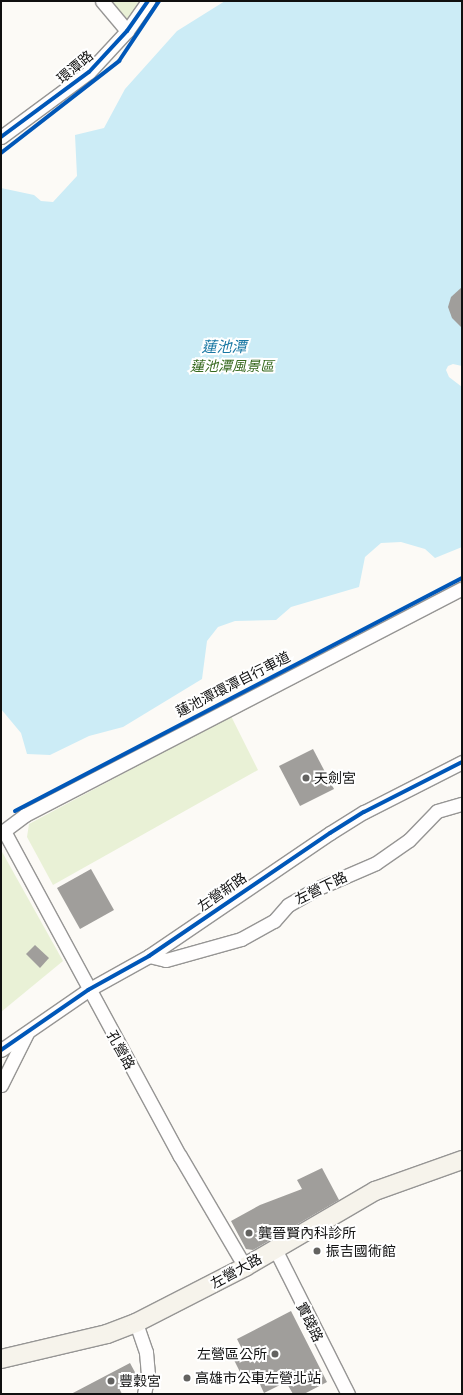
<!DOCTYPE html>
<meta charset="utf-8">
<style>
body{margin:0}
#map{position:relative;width:463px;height:1395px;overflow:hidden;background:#fcfaf6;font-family:Lora,"Noto Sans TC",serif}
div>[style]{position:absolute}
.green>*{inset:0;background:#e9f1d6}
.water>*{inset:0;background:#ccecf6}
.building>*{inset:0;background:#a09e9b}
.roads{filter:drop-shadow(1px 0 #969594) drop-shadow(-1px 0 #969594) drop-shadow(0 1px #969594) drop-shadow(0 -1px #969594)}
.street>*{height:13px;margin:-6.5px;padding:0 6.5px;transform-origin:6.5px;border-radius:6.5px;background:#fffefe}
.secondary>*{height:18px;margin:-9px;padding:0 9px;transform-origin:9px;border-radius:9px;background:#f6f3eb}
.cycleway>*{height:4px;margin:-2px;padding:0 2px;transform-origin:2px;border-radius:2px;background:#0057b8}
.dots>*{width:11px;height:11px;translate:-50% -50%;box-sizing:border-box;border:2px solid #fff;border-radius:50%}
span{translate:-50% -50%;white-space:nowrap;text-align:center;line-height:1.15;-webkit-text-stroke:4px #fff;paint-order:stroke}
.street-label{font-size:14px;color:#101010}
.park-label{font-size:14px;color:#37691f;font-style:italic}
.poi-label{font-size:14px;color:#101010}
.left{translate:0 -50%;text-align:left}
.right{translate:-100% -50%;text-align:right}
.water-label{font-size:15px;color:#1877a3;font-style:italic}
.frame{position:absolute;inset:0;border:2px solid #101010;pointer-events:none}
</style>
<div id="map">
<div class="green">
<div style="clip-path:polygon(112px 1px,139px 1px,127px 21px)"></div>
<div style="clip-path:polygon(231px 716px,258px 770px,53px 885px,27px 837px,29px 824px)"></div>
<div style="clip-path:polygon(1px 850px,63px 961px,1px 1012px)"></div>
</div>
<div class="water">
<div style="clip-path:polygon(225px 1px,462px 1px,462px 366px,453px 364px,448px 366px,446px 370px,449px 377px,462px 387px,462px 547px,435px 558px,425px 549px,401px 542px,381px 543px,365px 557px,359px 587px,291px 607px,276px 620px,235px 621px,218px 627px,207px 641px,202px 679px,123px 727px,89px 736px,50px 755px,27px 754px,21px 733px,1px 709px,1px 188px,34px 195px,41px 201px,53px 202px,77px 176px,75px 135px,104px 128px,125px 89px,177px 31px)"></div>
</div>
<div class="building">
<div style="clip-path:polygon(462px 287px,462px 328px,452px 318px,448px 307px,451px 297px)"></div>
<div style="clip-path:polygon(313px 749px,334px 789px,300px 806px,279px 766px)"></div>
<div style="clip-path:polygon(91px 869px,114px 910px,80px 929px,57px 888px)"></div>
<div style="clip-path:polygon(35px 945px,49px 958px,40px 968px,26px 954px)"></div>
<div style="clip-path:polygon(322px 1168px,339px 1200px,253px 1250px,246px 1249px,231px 1221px,260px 1205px,302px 1189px,297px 1180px)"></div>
<div style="clip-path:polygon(291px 1311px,327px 1382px,304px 1394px,293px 1394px,286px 1382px,264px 1393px,256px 1376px,245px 1382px,232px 1356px,243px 1351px,237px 1339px)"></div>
<div style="clip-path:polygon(130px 1363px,137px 1376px,118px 1386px,122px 1394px,71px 1394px)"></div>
</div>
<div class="roads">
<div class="street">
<div style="left:102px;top:1px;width:39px;rotate:50deg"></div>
<div style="left:1px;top:137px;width:109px;rotate:-36.5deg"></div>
<div style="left:89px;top:72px;width:56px;rotate:-47.2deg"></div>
<div style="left:127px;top:31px;width:37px;rotate:-55deg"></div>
<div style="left:4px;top:831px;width:370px;rotate:61.6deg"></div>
<div style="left:180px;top:1156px;width:129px;rotate:59.6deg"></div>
<div style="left:1px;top:833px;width:30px;rotate:-37deg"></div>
<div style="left:25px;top:815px;width:492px;rotate:-27.4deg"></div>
<div style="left:149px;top:956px;width:17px;rotate:13deg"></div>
<div style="left:166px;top:960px;width:78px;rotate:-15.6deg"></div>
<div style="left:241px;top:939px;width:38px;rotate:-29deg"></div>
<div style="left:274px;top:921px;width:21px;rotate:-49deg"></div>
<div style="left:288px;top:905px;width:32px;rotate:-30deg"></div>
<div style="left:316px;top:889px;width:65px;rotate:-23.4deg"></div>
<div style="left:376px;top:863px;width:40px;rotate:-34.9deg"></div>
<div style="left:409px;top:840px;width:40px;rotate:-46deg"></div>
<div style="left:437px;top:811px;width:26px;rotate:-16deg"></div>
<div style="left:1px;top:1050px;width:106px;rotate:-34.6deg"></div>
<div style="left:88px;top:990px;width:70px;rotate:-29.1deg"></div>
<div style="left:149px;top:956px;width:219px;rotate:-34.2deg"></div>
<div style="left:330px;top:833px;width:40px;rotate:-32deg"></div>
<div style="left:364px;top:812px;width:110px;rotate:-27deg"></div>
<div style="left:1px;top:1085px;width:58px;rotate:-63.4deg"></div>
<div style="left:275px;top:1249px;width:162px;rotate:63.3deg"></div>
<div style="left:136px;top:1323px;width:31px;rotate:71deg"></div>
<div style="left:146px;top:1352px;width:23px;rotate:85deg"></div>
<div style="left:148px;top:1375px;width:19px;rotate:102deg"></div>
</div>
<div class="secondary">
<div style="left:1px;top:1359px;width:109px;rotate:-13.3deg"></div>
<div style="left:107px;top:1334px;width:31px;rotate:-21deg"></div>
<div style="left:136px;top:1323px;width:123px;rotate:-27.2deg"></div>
<div style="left:245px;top:1267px;width:151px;rotate:-30.3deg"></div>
<div style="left:375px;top:1191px;width:92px;rotate:-19.6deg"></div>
</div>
</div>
<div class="cycleway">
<div style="left:1px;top:137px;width:109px;rotate:-36.5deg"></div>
<div style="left:89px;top:72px;width:56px;rotate:-47.2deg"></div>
<div style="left:127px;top:31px;width:37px;rotate:-55deg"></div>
<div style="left:1px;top:153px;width:150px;rotate:-37.9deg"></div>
<div style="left:119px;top:61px;width:72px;rotate:-56.3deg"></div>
<div style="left:15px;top:811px;width:504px;rotate:-27.53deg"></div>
<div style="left:1px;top:1050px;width:106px;rotate:-34.6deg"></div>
<div style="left:88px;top:990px;width:70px;rotate:-29.1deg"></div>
<div style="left:149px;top:956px;width:219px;rotate:-34.2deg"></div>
<div style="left:330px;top:833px;width:40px;rotate:-32deg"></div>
<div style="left:364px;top:812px;width:110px;rotate:-27deg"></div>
</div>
<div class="dots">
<div style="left:306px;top:778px;background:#636260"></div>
<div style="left:249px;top:1233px;background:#636260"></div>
<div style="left:317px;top:1251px;background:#636260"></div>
<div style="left:275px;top:1354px;background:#636260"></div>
<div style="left:187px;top:1378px;background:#636260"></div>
<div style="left:111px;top:1381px;background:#636260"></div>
</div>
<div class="street-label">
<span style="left:75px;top:67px;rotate:-40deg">環潭路</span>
<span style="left:233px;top:684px;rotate:-27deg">蓮池潭環潭自行車道</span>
<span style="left:321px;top:888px;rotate:-26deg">左營下路</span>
<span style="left:222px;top:892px;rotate:-35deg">左營新路</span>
<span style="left:121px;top:1050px;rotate:61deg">孔營路</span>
<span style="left:236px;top:1271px;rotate:-29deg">左營大路</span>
<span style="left:310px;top:1322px;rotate:64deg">實踐路</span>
</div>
<div class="park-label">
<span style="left:232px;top:366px">蓮池潭風景區</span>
</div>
<div class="poi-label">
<span class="left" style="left:314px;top:778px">天劍宮</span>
<span class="left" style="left:258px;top:1233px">龔晉賢內科診所</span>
<span class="left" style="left:326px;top:1251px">振吉國術館</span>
<span class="right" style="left:267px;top:1354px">左營區公所</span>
<span class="left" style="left:195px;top:1378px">高雄市公車左營北站</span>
<span class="left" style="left:119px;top:1381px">豐穀宮</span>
</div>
<div class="water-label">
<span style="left:224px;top:347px">蓮池潭</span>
</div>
<div class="frame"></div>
</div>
